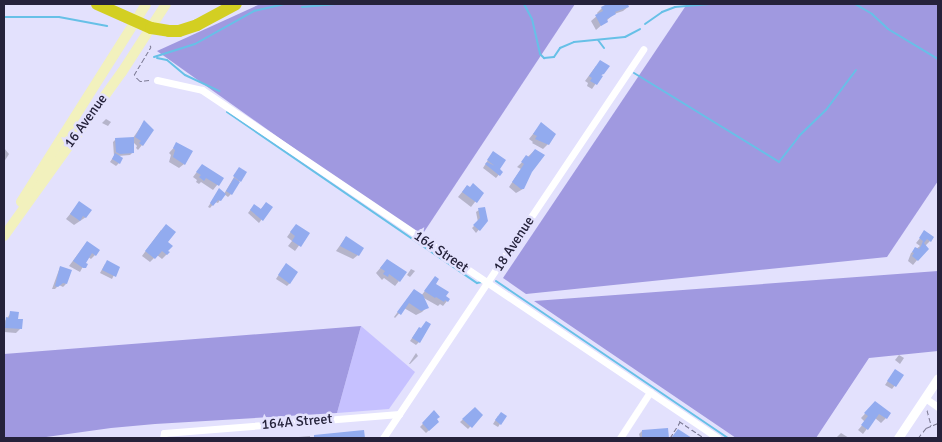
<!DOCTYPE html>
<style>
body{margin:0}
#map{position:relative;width:942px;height:442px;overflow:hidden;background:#e3e1fd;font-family:Signika,sans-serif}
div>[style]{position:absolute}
.green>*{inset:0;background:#c6c1ff}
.forest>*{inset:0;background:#a099e0}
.shadow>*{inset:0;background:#0003}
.stream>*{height:2px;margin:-1px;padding:0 1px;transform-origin:1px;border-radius:1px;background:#67c0e7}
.building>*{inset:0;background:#92abef}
.path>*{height:1px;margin-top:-0.5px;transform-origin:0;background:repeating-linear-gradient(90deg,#7b7993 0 5px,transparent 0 7.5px)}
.minor>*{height:7px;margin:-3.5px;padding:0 3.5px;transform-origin:3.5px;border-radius:3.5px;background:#fff}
.tertiary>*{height:9px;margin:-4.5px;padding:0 4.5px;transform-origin:4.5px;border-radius:4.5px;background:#fff}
.secondary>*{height:10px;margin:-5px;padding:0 5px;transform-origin:5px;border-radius:5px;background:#f2f1bd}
.motorway>*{height:12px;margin:-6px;padding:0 6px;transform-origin:6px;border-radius:6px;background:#d3cf22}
span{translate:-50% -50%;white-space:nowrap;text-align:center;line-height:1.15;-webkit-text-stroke:5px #e3e1fd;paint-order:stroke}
.street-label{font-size:14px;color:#25223b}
.frame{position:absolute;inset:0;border:5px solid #25223b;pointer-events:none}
</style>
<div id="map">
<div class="green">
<div style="clip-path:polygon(361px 326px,415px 372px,389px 409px,337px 413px)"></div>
</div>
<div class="forest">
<div style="clip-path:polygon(275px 4px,575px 4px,420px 238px,157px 51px,258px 5px)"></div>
<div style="clip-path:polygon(687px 4px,938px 4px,938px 181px,887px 257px,526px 294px,503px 278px)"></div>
<div style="clip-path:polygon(938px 271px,938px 351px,869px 358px,816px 438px,736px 438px,534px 301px)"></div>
<div style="clip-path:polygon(361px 326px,337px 413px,155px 424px,111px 428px,39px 438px,4px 438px,4px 354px)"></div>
</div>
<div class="shadow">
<div style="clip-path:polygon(610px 4px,626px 4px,628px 7px,623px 11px,614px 14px,596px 30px,591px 21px,598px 15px,597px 13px,602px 8px)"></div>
<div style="clip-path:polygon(596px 66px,603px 73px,592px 89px,587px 86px,588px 83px,585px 81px)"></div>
<div style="clip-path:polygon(106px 119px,111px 122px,108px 126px,102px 123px)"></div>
<div style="clip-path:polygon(144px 122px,142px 145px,138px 150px,136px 148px,137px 146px,133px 142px,133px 152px,130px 155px,118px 156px,119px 163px,116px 166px,110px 162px,114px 156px,113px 142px,116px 139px,133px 138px)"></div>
<div style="clip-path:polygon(541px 124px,548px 144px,543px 149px,532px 143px,533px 142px,529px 139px)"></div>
<div style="clip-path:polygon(177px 144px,184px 164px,179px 168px,169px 162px,171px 155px,169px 153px)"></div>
<div style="clip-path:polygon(4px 148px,9px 154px,4px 162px)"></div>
<div style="clip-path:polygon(535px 150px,531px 171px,523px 189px,516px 193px,509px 187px,521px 169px,517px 167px)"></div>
<div style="clip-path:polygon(493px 152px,498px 170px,501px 172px,496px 178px,483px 168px)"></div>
<div style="clip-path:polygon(202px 165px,222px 179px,213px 190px,201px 182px,199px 184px,196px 182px,197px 180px,193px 177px)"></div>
<div style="clip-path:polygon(237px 172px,245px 173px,231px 194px,228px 197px,224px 194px,218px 203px,215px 202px,210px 208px,208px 207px,219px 190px,224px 194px)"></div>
<div style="clip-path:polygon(467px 186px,482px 193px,471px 207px,458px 197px)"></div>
<div style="clip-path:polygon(79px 203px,86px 217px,74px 225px,66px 219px)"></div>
<div style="clip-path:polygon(266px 203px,271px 207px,259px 223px,248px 213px,251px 209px,260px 210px)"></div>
<div style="clip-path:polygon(479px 210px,487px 220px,476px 233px,472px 228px,478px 222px,476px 212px)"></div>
<div style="clip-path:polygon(161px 230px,168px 253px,162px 259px,157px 255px,150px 262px,142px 256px)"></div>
<div style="clip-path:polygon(292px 230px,308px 233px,295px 251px,288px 246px,292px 241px,287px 237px)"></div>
<div style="clip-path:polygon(925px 232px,930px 241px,925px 246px,927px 248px,913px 265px,908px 261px,911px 253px,920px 246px,916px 243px)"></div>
<div style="clip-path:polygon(346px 237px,358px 255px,353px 259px,336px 251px)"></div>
<div style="clip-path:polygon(87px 242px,95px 255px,91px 259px,88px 257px,80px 272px,69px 266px)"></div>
<div style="clip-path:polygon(387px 260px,399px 281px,395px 286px,384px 278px,382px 280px,376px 273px)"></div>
<div style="clip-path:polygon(105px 264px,118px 267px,112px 279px,100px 273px)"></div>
<div style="clip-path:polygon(60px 267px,66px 284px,63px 287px,59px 285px,55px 289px,52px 289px)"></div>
<div style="clip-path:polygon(283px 268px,290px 283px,287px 286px,276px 279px)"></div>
<div style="clip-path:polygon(411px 269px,415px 271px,410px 277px,407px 275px)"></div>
<div style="clip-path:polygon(431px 283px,445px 296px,447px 301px,443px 306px,440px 304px,438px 306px,422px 297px,427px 307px,422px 312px,416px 315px,404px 308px,395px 318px,394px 317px,414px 290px,421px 296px)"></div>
<div style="clip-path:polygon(11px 313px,21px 328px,16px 333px,4px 332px,4px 322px)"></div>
<div style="clip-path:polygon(419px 328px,421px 329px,419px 342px,416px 345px,410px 341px)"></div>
<div style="clip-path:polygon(416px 353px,418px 356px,410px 364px,409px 364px)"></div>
<div style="clip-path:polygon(899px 355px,904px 358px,900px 364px,895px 360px)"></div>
<div style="clip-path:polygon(893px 373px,903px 375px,892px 389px,885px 385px)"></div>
<div style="clip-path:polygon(875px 403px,886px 418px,881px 423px,875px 418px,863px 434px,858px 430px,865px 422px,861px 418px)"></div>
<div style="clip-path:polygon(475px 409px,481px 415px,468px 429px,460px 422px)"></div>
<div style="clip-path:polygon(434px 412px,438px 422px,426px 433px,420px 427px)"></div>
<div style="clip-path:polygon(498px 416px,500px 424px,498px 427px,493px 424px)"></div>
<div style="clip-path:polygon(667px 429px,668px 438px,640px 438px,639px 434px,642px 431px)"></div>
<div style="clip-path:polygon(363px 432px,363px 438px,313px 438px,315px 436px)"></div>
<div style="clip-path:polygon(841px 433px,849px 438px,836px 438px)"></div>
<div style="clip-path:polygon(310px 436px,310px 438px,287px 438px)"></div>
</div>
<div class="stream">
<div style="left:524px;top:4px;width:17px;rotate:62deg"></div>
<div style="left:532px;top:19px;width:36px;rotate:77deg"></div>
<div style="left:540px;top:54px;width:6px;rotate:45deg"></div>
<div style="left:544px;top:58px;width:10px;rotate:-6deg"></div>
<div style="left:554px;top:57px;width:11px;rotate:-56deg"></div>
<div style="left:560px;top:48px;width:15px;rotate:-23deg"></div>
<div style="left:574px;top:42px;width:51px;rotate:-5.6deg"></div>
<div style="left:625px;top:37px;width:17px;rotate:-28deg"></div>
<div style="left:855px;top:4px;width:20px;rotate:30deg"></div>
<div style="left:872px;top:14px;width:22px;rotate:43deg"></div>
<div style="left:888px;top:29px;width:58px;rotate:31deg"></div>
<div style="left:302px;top:7px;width:37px;rotate:-5deg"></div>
<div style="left:4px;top:17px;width:55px"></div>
<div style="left:59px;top:17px;width:49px;rotate:10.6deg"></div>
<div style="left:645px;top:24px;width:21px;rotate:-35deg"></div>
<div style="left:662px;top:12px;width:14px;rotate:-21deg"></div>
<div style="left:675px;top:7px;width:35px;rotate:-5deg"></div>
<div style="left:598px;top:40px;width:10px;rotate:53deg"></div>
<div style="left:154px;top:57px;width:43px;rotate:-17.6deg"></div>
<div style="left:195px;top:44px;width:68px;rotate:-29.2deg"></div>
<div style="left:254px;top:11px;width:31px;rotate:-13deg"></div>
<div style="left:157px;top:58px;width:10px;rotate:11deg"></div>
<div style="left:167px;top:60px;width:23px;rotate:40deg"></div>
<div style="left:185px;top:75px;width:38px;rotate:25deg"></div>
<div style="left:634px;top:73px;width:170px;rotate:31.5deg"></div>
<div style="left:779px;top:162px;width:33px;rotate:-52deg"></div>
<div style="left:799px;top:136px;width:37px;rotate:-44deg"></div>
<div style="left:826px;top:110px;width:50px;rotate:-53.1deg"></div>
<div style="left:227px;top:112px;width:303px;rotate:34.4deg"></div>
<div style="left:477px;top:283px;width:5px;rotate:-11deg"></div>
<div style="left:496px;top:281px;width:280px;rotate:34.1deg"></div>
</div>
<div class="building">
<div style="clip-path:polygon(607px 4px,628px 4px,629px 7px,615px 12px,616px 14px,607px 19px,608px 22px,601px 26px,595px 15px,603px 11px,601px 7px)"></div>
<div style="clip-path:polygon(600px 60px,610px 66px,604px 74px,601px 75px,603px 76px,597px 85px,590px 81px,592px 78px,589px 76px)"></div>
<div style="clip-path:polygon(144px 120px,154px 130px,143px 146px,139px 143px,141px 141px,135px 137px)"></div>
<div style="clip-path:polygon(541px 122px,556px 134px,549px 145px,535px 139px,537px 136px,533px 134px)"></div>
<div style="clip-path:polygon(134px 137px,134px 153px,120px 154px,116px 152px,115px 138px)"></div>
<div style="clip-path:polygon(176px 142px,193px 151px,185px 165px,173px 157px,175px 150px,173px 148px)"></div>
<div style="clip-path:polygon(535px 149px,545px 155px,532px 172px,524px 189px,521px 189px,512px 182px,524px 164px,521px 162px,526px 155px,529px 157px)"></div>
<div style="clip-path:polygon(493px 151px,506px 160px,500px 169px,503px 172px,500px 176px,485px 164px,487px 162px,495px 166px,487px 160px)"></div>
<div style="clip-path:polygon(115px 153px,123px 158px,120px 164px,112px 159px)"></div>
<div style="clip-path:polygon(202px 164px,224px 178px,219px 186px,206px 178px,204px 181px,199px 177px,201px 175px,196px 172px)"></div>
<div style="clip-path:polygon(239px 167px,247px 172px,241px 182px,233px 176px)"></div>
<div style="clip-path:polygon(234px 178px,240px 182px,232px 195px,226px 191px)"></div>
<div style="clip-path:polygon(473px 183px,484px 193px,477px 203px,462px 192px,467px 185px,470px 187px)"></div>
<div style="clip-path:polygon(219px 188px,226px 194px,221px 201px,218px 200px,213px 206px,210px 203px)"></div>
<div style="clip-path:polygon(79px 201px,92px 210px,86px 218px,83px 216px,80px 221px,70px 214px)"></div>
<div style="clip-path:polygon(266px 202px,273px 207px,263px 221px,250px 210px,254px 204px,261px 209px)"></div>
<div style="clip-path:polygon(485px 207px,488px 221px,480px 231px,473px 225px,480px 218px,478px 208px)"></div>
<div style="clip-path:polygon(166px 224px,176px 232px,168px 242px,173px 246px,168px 251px,170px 252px,167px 255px,162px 251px,155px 259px,145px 251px)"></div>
<div style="clip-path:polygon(296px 224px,310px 233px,301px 247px,292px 241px,295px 236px,290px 232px)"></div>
<div style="clip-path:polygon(924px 230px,934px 237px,931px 242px,927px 239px,924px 243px,929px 249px,918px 261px,912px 256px,914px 253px,912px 252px,915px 247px,919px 249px,921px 246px,923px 241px,919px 238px)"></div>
<div style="clip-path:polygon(346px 236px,364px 248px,359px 256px,340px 246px)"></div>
<div style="clip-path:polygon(87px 241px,100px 250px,96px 256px,92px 253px,86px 263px,88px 264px,86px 268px,83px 268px,73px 261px)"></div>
<div style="clip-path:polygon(387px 259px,407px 272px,400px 282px,389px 274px,388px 277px,383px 274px,385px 271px,380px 268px)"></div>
<div style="clip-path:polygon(107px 260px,120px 267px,116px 277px,102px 270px)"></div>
<div style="clip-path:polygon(286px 263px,298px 272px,290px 284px,278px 275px)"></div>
<div style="clip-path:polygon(60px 266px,72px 270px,67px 284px,63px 283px,58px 287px,55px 286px)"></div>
<div style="clip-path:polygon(435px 276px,439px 279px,436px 284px,449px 292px,446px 296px,450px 299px,448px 302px,445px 300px,444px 302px,436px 297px,435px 298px,424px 291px)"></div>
<div style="clip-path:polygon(414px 289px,423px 295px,429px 308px,421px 311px,409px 303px,401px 315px,397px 312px)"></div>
<div style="clip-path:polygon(10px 311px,19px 312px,18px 319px,23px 319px,22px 329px,5px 328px,6px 317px,9px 318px)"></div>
<div style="clip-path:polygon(426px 321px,431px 324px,420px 343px,412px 338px,419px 327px,421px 328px)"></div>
<div style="clip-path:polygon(895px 369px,904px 375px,896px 387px,887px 381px)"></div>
<div style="clip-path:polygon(875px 401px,891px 413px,887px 419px,879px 414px,868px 430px,861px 425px,868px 416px,864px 413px)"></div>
<div style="clip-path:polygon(475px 407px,483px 415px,472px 428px,462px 419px)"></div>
<div style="clip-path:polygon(434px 410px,440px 417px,437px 419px,439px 422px,429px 431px,422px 423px)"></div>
<div style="clip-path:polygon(501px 412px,507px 416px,501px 425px,495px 420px)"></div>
<div style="clip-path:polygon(668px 428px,669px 438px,642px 438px,642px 430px)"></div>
<div style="clip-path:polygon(678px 429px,692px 438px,671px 438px)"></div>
<div style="clip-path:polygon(364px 430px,365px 438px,314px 438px,314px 435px)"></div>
</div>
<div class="path">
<div style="left:149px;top:80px;width:9px;rotate:174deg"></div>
<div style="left:140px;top:81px;width:8px;rotate:-135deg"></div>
<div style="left:134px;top:75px;width:33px;rotate:-59deg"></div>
<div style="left:151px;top:47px;width:2px;rotate:-117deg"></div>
<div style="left:927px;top:410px;width:16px;rotate:75deg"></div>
<div style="left:679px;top:421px;width:30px;rotate:34deg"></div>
<div style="left:670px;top:438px;width:19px;rotate:-58deg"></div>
<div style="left:918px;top:438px;width:13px;rotate:-51deg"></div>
<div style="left:926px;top:428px;width:13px;rotate:-23deg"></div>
</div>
<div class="minor">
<div style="left:157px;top:80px;width:46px;rotate:12.5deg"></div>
<div style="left:202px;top:90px;width:622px;rotate:34deg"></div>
<div style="left:925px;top:398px;width:16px;rotate:35deg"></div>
<div style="left:163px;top:438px;width:5px;rotate:-79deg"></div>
<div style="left:164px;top:433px;width:236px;rotate:-4.6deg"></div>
<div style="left:383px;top:438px;width:468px;rotate:-56.2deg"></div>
<div style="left:620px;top:438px;width:55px;rotate:-56.9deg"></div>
</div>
<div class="tertiary">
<div style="left:898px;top:438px;width:72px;rotate:-56.3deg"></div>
</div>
<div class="secondary">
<div style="left:21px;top:202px;width:234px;rotate:-57.7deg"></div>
<div style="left:4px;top:236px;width:202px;rotate:-54.3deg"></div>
<div style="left:122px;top:72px;width:81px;rotate:-57.1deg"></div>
</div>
<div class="motorway">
<div style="left:97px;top:4px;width:59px;rotate:24deg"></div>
<div style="left:151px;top:28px;width:18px;rotate:9deg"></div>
<div style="left:169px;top:31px;width:10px"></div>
<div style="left:179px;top:31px;width:19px;rotate:-18deg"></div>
<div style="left:197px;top:25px;width:44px;rotate:-28.3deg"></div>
</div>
<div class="street-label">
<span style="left:86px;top:121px;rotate:-54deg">16 Avenue</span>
<span style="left:514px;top:244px;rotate:-57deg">18 Avenue</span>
<span style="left:441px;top:252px;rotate:34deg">164 Street</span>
<span style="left:297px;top:422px;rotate:-5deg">164A Street</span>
</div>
<div class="frame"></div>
</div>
